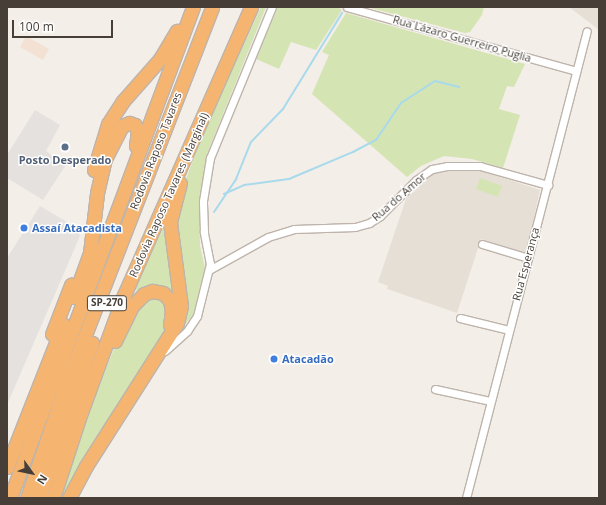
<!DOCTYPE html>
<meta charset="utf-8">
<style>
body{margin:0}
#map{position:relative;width:606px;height:505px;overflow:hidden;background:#f3eee8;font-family:"Open Sans",sans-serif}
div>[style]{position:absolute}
.residential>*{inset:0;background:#e6dfd6}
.commercial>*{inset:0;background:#f3e2d4}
.green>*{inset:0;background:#d5e4b3}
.parking>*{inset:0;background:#e4e1df}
.stream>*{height:2px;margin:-1px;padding:0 1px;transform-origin:1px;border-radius:1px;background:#a8daec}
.roads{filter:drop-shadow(1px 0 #beb4ab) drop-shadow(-1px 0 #beb4ab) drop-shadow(0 1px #beb4ab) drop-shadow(0 -1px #beb4ab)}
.street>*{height:7px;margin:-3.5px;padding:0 3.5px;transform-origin:3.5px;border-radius:3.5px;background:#fff}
.highway>*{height:13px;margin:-6.5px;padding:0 6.5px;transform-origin:6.5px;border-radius:6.5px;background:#f5b571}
.dots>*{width:11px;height:11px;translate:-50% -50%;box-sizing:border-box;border:2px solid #fff;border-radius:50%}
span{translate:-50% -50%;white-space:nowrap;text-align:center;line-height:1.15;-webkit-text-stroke:3px #fff;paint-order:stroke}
.shield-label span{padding:1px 3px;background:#fff;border:1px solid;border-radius:3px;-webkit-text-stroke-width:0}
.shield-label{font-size:10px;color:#463e37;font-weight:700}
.street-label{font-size:11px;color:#463e37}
.service-label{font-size:11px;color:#4e5e75;font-weight:700}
.shop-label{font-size:11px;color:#366cbe;font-weight:700}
.left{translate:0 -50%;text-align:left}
.frame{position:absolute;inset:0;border:8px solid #463e37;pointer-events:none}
.north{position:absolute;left:12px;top:453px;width:40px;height:40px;-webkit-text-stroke:3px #fff;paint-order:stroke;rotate:123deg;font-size:11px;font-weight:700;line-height:16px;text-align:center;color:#463e37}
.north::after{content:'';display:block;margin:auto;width:14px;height:18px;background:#463e37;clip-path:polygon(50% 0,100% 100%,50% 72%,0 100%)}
.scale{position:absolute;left:12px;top:20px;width:101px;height:18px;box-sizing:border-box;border:2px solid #463e37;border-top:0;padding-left:5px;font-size:12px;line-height:14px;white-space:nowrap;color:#463e37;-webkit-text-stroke:3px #fff;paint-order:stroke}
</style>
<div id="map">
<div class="residential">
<div style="clip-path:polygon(569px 7px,599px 7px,599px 30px)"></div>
<div style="clip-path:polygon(457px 170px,479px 170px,540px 190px,527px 250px,523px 253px,481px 239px,457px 313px,387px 289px,388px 286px,378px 282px,410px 187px,435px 173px)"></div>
</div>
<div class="commercial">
<div style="clip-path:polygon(26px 36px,49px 49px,43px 60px,20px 47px)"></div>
</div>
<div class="green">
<div style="clip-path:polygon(261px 7px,266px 7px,207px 154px,199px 200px,200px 246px,205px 268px,193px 315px,177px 334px,176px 238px,183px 187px,204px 130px)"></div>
<div style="clip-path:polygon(278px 7px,338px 7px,342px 10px,316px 50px,291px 42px,279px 69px,256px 59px)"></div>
<div style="clip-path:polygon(367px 7px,484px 7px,482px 15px,470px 32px,465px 33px)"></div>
<div style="clip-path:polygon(346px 13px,525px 64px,514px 87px,507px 86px,499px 109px,520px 115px,503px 168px,472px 159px,444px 156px,421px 166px,407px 177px,312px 94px,329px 55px,322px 52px)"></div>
<div style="clip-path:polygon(480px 178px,502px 186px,498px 197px,476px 189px)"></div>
<div style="clip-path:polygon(164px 225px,175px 306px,143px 288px,134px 291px)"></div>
<div style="clip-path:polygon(154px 295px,166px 304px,167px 324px,162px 335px,63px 498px,59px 498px,91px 406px,124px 324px,135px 307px)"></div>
</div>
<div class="parking">
<div style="clip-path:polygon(35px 110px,60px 125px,46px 151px,66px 165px,43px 200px,7px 178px,7px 155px)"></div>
<div style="clip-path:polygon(40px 206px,77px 228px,80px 236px,7px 405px,7px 258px)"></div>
</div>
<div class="stream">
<div style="left:224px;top:194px;width:22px;rotate:-24deg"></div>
<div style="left:244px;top:185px;width:45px;rotate:-7.6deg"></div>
<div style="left:289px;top:179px;width:69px;rotate:-22.9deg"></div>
<div style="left:353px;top:152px;width:26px;rotate:-28deg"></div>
<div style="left:376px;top:140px;width:45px;rotate:-56deg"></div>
<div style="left:401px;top:103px;width:40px;rotate:-32.9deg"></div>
<div style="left:435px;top:81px;width:25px;rotate:14deg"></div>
<div style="left:214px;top:212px;width:40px;rotate:-56deg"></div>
<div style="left:236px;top:179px;width:40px;rotate:-68deg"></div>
<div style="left:251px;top:142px;width:46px;rotate:-45.9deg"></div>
<div style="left:283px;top:109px;width:113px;rotate:-58.4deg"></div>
</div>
<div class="roads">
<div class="street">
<div style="left:347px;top:7px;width:238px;rotate:15.6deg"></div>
<div style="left:482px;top:244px;width:48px;rotate:16.9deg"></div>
<div style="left:209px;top:270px;width:68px;rotate:-29.2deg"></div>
<div style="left:268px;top:237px;width:27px;rotate:-17deg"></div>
<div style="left:294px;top:229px;width:61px;rotate:-1.9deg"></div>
<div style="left:355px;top:227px;width:15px;rotate:-16deg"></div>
<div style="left:369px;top:223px;width:13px;rotate:-32deg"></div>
<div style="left:380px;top:216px;width:51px;rotate:-45deg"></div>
<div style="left:416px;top:180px;width:19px;rotate:-35deg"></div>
<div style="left:432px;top:169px;width:15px;rotate:-11deg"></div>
<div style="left:447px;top:166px;width:33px"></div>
<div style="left:480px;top:166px;width:71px;rotate:15.6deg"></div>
<div style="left:460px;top:318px;width:50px;rotate:13.8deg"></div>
<div style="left:165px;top:351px;width:30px;rotate:-42deg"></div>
<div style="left:187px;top:331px;width:18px;rotate:-56deg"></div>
<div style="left:197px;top:316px;width:54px;rotate:-76deg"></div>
<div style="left:210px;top:264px;width:33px;rotate:-101deg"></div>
<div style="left:204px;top:232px;width:31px;rotate:-92deg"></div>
<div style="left:203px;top:201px;width:44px;rotate:-80.8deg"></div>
<div style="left:210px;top:158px;width:163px;rotate:-67.7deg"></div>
<div style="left:435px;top:389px;width:56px;rotate:12.3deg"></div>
<div style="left:466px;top:498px;width:482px;rotate:-75.5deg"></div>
</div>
<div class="highway">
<div style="left:94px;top:170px;width:48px;rotate:-73.1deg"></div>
<div style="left:108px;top:124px;width:27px;rotate:-57deg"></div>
<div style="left:123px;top:101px;width:56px;rotate:-48.6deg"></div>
<div style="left:160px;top:59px;width:33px;rotate:-59deg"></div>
<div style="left:74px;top:297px;width:47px;rotate:-70deg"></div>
<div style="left:90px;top:253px;width:60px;rotate:-83.3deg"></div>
<div style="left:97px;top:193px;width:35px;rotate:-77deg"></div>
<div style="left:105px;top:159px;width:37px;rotate:-63deg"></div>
<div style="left:122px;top:126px;width:8px;rotate:-23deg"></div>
<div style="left:129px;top:123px;width:6px;rotate:18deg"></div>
<div style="left:135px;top:125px;width:7px;rotate:63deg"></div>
<div style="left:138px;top:131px;width:15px;rotate:98deg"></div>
<div style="left:52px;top:334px;width:53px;rotate:-68.8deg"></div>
<div style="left:115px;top:341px;width:39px;rotate:-64deg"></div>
<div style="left:132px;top:306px;width:17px;rotate:-45deg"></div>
<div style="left:144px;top:294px;width:9px;rotate:-21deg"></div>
<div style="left:152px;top:291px;width:11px;rotate:10deg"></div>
<div style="left:163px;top:293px;width:10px;rotate:45deg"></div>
<div style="left:170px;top:300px;width:12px;rotate:81deg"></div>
<div style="left:172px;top:312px;width:13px;rotate:99deg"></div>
<div style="left:7px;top:467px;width:153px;rotate:-68.5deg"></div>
<div style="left:10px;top:498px;width:524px;rotate:-69.56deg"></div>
<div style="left:27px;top:498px;width:120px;rotate:-71.1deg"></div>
<div style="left:66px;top:384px;width:404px;rotate:-68.8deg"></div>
<div style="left:39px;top:498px;width:164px;rotate:-71.1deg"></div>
<div style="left:53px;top:498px;width:87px;rotate:-72deg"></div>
<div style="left:80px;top:415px;width:128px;rotate:-69.9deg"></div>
<div style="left:124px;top:295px;width:315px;rotate:-66.2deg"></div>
<div style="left:69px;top:498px;width:36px;rotate:-62deg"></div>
<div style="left:86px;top:466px;width:169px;rotate:-57.5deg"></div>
<div style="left:177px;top:323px;width:17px;rotate:-77deg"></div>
<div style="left:181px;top:306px;width:85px;rotate:-97.5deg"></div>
<div style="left:170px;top:222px;width:40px;rotate:-75.6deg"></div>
</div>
</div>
<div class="dots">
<div style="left:65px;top:147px;background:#5c6f8a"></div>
<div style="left:24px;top:228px;background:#3f7fe0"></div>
<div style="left:274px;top:359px;background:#3f7fe0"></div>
</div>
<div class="shield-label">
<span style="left:107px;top:303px">SP-270</span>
</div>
<div class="street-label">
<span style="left:462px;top:39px;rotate:16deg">Rua Lázaro Guerreiro Puglia</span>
<span style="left:156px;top:151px;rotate:-69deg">Rodovia Raposo Tavares</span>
<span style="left:169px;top:195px;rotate:-66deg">Rodovia Raposo Tavares (Marginal)</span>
<span style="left:399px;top:197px;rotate:-41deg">Rua do Amor</span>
<span style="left:526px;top:264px;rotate:-75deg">Rua Esperança</span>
</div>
<div class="service-label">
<span style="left:65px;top:160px">Posto Desperado</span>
</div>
<div class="shop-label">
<span class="left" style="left:32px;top:228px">Assaí Atacadista</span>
<span class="left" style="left:282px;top:359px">Atacadão</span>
</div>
<div class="frame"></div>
<div class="north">N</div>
<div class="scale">100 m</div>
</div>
